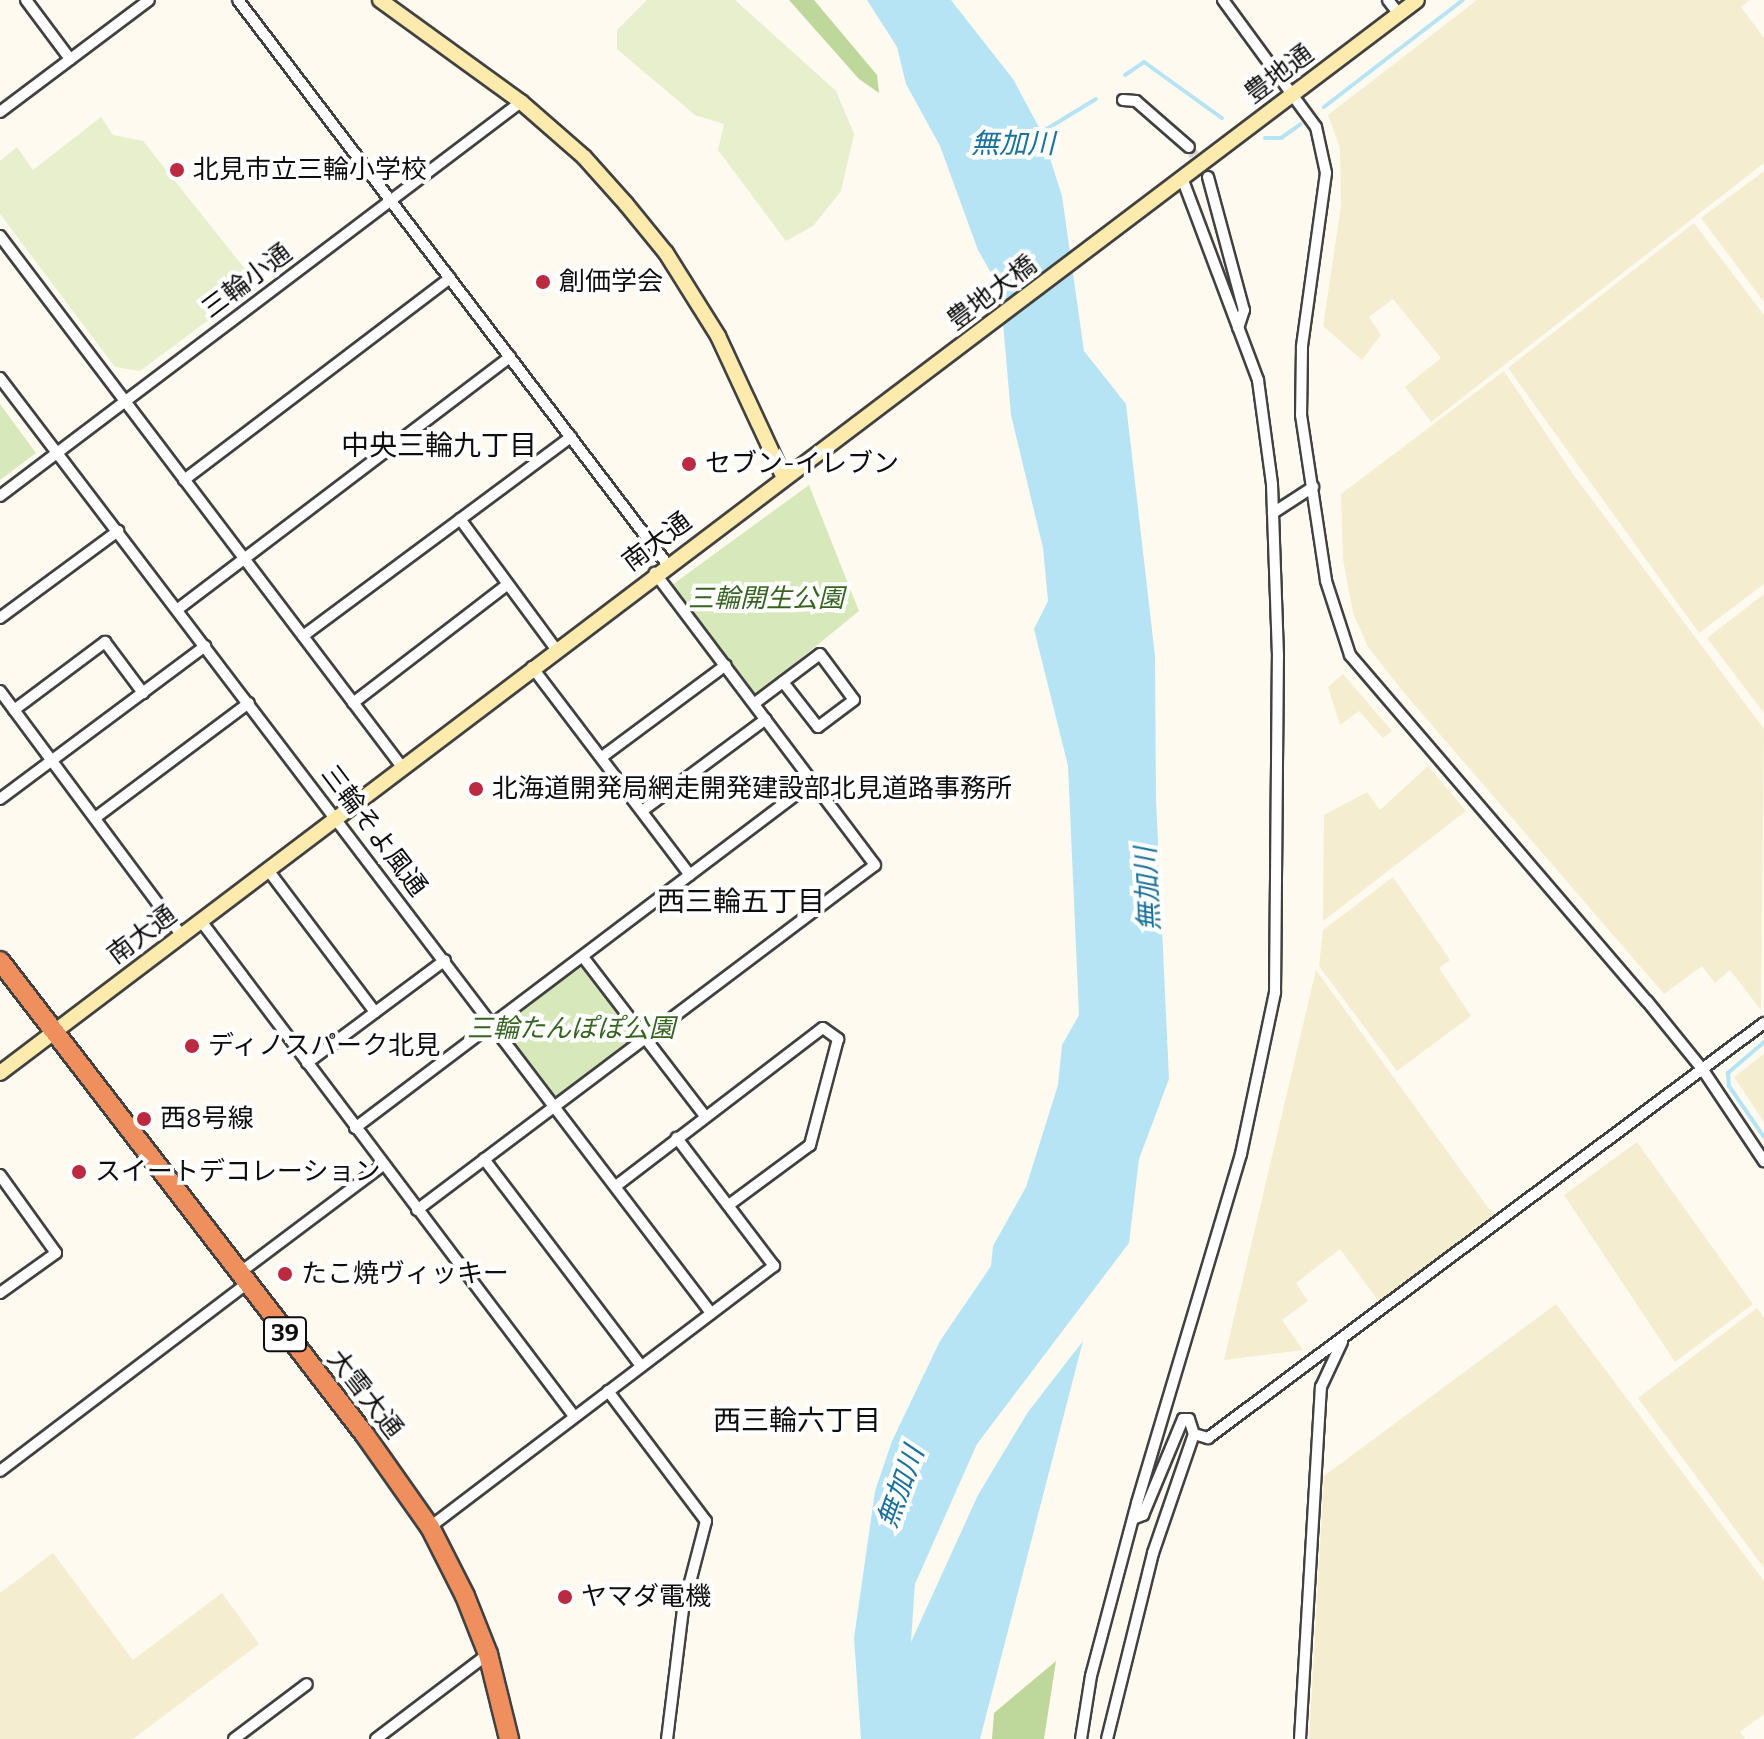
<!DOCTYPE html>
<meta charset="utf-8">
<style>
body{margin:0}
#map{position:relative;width:1764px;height:1739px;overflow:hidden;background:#fefaf0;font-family:Bitter,"Noto Sans JP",serif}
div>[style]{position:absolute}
.farmland>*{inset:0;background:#f4edd0}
.green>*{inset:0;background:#d7e8ba}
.forest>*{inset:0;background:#bdd89a}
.pitch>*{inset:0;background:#e7efcc}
.water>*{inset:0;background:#b6e4f4}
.stream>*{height:4px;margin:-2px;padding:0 2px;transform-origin:2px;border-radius:2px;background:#b6e4f4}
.street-tunnel>*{height:10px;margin-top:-5px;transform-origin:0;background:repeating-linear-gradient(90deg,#dad7ce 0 10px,transparent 0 15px)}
.roads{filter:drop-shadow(2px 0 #414141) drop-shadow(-2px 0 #414141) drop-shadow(0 2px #414141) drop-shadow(0 -2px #414141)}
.street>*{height:10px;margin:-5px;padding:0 5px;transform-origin:5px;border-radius:5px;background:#fff}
.secondary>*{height:14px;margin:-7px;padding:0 7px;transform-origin:7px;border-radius:7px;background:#fcebad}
.highway>*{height:18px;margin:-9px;padding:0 9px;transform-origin:9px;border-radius:9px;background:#ef8f5d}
.dots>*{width:22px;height:22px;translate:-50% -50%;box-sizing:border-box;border:4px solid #fff;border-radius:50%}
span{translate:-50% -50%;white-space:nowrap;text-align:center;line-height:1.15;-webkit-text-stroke:8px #fff;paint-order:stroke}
.shield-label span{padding:2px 6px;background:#fff;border:2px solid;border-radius:6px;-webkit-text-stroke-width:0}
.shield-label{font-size:24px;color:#0e0e0e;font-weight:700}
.street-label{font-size:26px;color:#0e0e0e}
.poi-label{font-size:26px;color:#0e0e0e}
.left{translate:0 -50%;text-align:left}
.park-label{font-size:26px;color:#366420;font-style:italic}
.water-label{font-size:28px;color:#1b729c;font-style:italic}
.neighbourhood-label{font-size:28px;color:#0e0e0e}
</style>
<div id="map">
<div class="farmland">
<div style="clip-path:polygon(1477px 0,1750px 0,1741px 7px,1764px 38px,1764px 163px,1431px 422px,1405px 387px,1441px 358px,1393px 299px,1369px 317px,1381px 335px,1362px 360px,1323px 326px,1341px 206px,1340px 148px,1328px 115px)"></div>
<div style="clip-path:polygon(1764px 171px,1764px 302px,1701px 218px)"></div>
<div style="clip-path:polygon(1694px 223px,1764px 315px,1764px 584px,1699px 633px,1508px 368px)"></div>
<div style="clip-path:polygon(1504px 371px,1575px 477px,1764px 729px,1761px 1010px,1730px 970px,1715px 983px,1702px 966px,1664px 994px,1400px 688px,1368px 647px,1353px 613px,1343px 559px,1341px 494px)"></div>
<div style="clip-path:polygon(1764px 594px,1764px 713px,1707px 638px)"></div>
<div style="clip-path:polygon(1343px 674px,1392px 731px,1383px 738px,1359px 711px,1340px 725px,1328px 687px)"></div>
<div style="clip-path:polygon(1428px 766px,1466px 811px,1323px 921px,1324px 815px,1367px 792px,1380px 810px)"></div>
<div style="clip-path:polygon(1393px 877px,1450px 960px,1439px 968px,1471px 1016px,1397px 1071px,1319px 966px,1323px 930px)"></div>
<div style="clip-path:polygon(1316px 970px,1494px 1216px,1380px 1303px,1340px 1249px,1296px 1283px,1308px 1301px,1282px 1320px,1303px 1350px,1224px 1360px)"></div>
<div style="clip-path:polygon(1764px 1054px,1764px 1122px,1734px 1077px)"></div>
<div style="clip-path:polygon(1637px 1142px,1753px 1304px,1675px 1362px,1564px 1195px)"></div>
<div style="clip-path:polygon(1556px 1304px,1764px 1581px,1764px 1714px,1740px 1732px,1745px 1739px,1309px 1739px,1324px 1476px)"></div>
<div style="clip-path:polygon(1757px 1308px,1764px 1318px,1764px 1568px,1638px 1398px)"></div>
<div style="clip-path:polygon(53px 1553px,133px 1660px,222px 1593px,259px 1644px,133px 1739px,0 1739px,0 1593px)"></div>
</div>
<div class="green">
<div style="clip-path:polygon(0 404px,36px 453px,0 480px)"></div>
<div style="clip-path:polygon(809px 485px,859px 611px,756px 695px,672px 585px)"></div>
<div style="clip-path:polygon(583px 964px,637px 1035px,555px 1098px,501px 1025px)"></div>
</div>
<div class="forest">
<div style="clip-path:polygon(789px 0,814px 0,877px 75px,879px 93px,859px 79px)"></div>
<div style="clip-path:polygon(1056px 1661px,1044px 1739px,992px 1739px,994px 1713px)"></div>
</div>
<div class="pitch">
<div style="clip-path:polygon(647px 0,735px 0,836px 91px,854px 134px,841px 191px,813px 226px,786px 241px,718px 150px,724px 124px,695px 115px,617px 49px,617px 30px)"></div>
<div style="clip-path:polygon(101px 117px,113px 135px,143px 141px,257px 284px,140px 371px,115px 367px,0 214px,0 161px,17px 147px,33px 170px)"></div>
</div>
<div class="water">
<div style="clip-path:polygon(867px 0,951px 0,1013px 79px,1042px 133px,1062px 196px,1084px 351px,1126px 404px,1155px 656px,1156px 799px,1169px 1079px,1139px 1159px,1129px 1243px,977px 1444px,915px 1584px,911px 1642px,978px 1495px,1028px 1412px,1083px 1341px,980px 1739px,861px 1739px,854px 1638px,875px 1491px,892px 1441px,940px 1341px,991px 1266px,993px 1246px,1026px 1187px,1058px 1085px,1062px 1045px,1079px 1015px,1068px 766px,1034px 629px,1048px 601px,1043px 548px,1011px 415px,1000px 289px,978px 250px,940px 146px,906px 84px,897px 47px)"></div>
</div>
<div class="stream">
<div style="left:1125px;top:75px;width:23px;rotate:-34deg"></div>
<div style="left:1144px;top:62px;width:96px;rotate:35.7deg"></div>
<div style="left:1324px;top:107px;width:175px;rotate:-37.6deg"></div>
<div style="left:1037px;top:135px;width:69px;rotate:-31.4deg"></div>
<div style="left:1265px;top:138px;width:16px"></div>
<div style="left:1281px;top:138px;width:24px;rotate:-35deg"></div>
<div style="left:1764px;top:1042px;width:48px;rotate:139.3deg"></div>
<div style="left:1728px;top:1073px;width:13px;rotate:86deg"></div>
<div style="left:1729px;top:1086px;width:62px;rotate:55.5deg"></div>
</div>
<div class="street-tunnel">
<div style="left:1189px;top:147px;width:36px;rotate:58deg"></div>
</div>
<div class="roads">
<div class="street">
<div style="left:26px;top:0;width:74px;rotate:53.3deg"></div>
<div style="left:238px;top:0;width:709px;rotate:52.74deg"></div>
<div style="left:1223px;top:0;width:157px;rotate:53.8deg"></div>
<div style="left:1316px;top:127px;width:47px;rotate:77.7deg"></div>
<div style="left:1326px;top:173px;width:176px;rotate:97.9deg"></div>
<div style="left:1302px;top:347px;width:68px;rotate:90.8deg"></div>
<div style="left:1301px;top:415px;width:168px;rotate:81.4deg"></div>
<div style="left:1326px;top:581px;width:78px;rotate:72deg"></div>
<div style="left:1350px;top:655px;width:456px;rotate:49.4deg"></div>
<div style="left:1647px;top:1001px;width:89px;rotate:50.9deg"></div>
<div style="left:1703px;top:1070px;width:110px;rotate:56.2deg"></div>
<div style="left:1388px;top:0;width:18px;rotate:52deg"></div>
<div style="left:1123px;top:100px;width:13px;rotate:4deg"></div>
<div style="left:1136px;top:101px;width:70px;rotate:41deg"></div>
<div style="left:0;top:112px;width:186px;rotate:-36.9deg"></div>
<div style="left:1208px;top:177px;width:138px;rotate:74.9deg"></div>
<div style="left:1244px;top:310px;width:19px;rotate:108deg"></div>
<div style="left:0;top:236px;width:666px;rotate:52.87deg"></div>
<div style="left:0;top:378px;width:1175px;rotate:52.75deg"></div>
<div style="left:184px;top:480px;width:334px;rotate:-37.2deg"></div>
<div style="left:0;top:496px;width:653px;rotate:-37.1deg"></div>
<div style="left:1273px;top:513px;width:48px;rotate:-33deg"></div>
<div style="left:460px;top:519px;width:162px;rotate:53.6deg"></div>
<div style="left:178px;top:609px;width:417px;rotate:-37.2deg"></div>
<div style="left:0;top:618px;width:147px;rotate:-36.4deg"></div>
<div style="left:303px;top:636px;width:334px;rotate:-36.6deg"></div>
<div style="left:532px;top:667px;width:261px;rotate:52.8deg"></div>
<div style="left:0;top:691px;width:304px;rotate:53.4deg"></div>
<div style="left:353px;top:703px;width:195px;rotate:-37.5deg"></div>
<div style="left:755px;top:703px;width:81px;rotate:-37deg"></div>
<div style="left:820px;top:654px;width:57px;rotate:53.5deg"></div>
<div style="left:854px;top:700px;width:45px;rotate:143.1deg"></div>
<div style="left:818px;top:727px;width:57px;rotate:-127.9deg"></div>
<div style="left:14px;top:710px;width:114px;rotate:-36.8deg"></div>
<div style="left:105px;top:642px;width:64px;rotate:53.3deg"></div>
<div style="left:602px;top:757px;width:154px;rotate:-36.6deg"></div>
<div style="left:0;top:799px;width:256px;rotate:-36.7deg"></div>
<div style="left:642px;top:811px;width:154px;rotate:-36.6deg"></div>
<div style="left:95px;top:818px;width:192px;rotate:-36.8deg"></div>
<div style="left:268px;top:870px;width:178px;rotate:53deg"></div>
<div style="left:201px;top:921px;width:620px;rotate:53deg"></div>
<div style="left:583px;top:957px;width:200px;rotate:52.5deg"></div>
<div style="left:307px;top:1063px;width:172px;rotate:-36.7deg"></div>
<div style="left:355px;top:1128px;width:575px;rotate:-37.09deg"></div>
<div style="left:484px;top:1159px;width:260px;rotate:52.8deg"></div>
<div style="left:0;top:1175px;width:96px;rotate:54.3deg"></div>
<div style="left:56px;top:1253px;width:69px;rotate:144.5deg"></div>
<div style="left:616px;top:1186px;width:260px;rotate:-37.4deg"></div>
<div style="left:823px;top:1028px;width:19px;rotate:36deg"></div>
<div style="left:838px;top:1039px;width:110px;rotate:104.8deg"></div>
<div style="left:810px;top:1145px;width:101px;rotate:143.5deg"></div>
<div style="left:417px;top:1210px;width:573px;rotate:-36.99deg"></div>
<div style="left:875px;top:865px;width:366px;rotate:-127deg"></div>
<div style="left:238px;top:1274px;width:181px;rotate:-36.9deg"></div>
<div style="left:608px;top:1391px;width:163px;rotate:53deg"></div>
<div style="left:706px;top:1521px;width:91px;rotate:104.6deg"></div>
<div style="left:683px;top:1609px;width:131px;rotate:97deg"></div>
<div style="left:0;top:1471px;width:308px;rotate:-37.2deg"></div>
<div style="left:1135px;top:1518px;width:9px;rotate:-21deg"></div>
<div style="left:1143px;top:1515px;width:104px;rotate:-67.4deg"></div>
<div style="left:1183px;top:1419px;width:6px"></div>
<div style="left:1189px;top:1419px;width:16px;rotate:72deg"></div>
<div style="left:1194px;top:1434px;width:15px;rotate:16deg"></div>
<div style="left:1208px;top:1438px;width:694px;rotate:-36.74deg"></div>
<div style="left:430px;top:1527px;width:432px;rotate:-37.2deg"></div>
<div style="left:774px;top:1266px;width:161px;rotate:-127.2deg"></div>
<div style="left:234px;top:1739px;width:91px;rotate:-37deg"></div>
<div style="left:376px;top:1739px;width:141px;rotate:-37.2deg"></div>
<div style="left:1081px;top:1739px;width:64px;rotate:-81deg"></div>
<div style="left:1091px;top:1676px;width:179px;rotate:-75.1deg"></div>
<div style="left:1137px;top:1503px;width:364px;rotate:-73.4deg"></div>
<div style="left:1241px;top:1154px;width:165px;rotate:-78.1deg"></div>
<div style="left:1275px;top:993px;width:337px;rotate:-89.5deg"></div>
<div style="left:1278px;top:656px;width:172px;rotate:-92deg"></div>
<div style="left:1272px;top:484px;width:105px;rotate:-97.7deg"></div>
<div style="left:1258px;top:380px;width:216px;rotate:-110.6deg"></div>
<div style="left:1107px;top:1739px;width:192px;rotate:-76.1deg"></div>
<div style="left:1153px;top:1553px;width:126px;rotate:-71deg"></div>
<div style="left:1300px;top:1739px;width:353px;rotate:-86.6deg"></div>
<div style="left:1321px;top:1387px;width:50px;rotate:-65deg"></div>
</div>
<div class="secondary">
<div style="left:380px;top:0;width:174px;rotate:35.9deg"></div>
<div style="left:521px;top:102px;width:84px;rotate:41.1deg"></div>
<div style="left:584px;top:157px;width:63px;rotate:48.2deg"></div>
<div style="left:626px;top:204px;width:63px;rotate:50.8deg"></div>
<div style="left:666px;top:253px;width:98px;rotate:57.9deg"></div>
<div style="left:718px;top:336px;width:157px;rotate:65.1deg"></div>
<div style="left:0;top:1073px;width:1777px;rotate:-37.13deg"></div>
</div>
<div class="highway">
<div style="left:0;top:961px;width:598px;rotate:52.4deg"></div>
<div style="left:365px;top:1435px;width:113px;rotate:54.8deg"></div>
<div style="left:430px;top:1527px;width:77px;rotate:63.1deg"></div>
<div style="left:465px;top:1596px;width:62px;rotate:68.4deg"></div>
<div style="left:488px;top:1654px;width:88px;rotate:76.1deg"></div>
</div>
</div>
<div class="dots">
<div style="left:177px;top:170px;background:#ba2a41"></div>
<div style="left:543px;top:282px;background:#ba2a41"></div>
<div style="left:689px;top:464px;background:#ba2a41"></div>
<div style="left:476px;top:789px;background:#ba2a41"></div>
<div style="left:192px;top:1046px;background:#ba2a41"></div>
<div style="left:144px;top:1119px;background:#ba2a41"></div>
<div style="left:79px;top:1172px;background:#ba2a41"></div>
<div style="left:285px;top:1274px;background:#ba2a41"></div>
<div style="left:565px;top:1597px;background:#ba2a41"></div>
</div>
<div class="shield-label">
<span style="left:285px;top:1334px">39</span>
</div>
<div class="street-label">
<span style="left:1279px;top:74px;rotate:-37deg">豊地通</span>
<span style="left:247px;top:281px;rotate:-37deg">三輪小通</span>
<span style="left:992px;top:293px;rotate:-37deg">豊地大橋</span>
<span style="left:657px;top:542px;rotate:-37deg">南大通</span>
<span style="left:374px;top:831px;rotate:53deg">三輪そよ風通</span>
<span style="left:142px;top:935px;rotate:-37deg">南大通</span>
<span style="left:365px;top:1394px;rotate:52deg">大雪大通</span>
</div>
<div class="poi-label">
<span class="left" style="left:193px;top:170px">北見市立三輪小学校</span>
<span class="left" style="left:559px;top:282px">創価学会</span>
<span class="left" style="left:705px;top:464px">セブン-イレブン</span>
<span class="left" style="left:492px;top:789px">北海道開発局網走開発建設部北見道路事務所</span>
<span class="left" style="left:208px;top:1046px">ディノスパーク北見</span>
<span class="left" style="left:160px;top:1119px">西8号線</span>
<span class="left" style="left:95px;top:1172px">スイートデコレーション</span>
<span class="left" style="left:301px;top:1274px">たこ焼ヴィッキー</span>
<span class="left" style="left:581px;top:1597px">ヤマダ電機</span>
</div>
<div class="park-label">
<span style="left:766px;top:599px">三輪開生公園</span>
<span style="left:571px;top:1029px">三輪たんぽぽ公園</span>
</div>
<div class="water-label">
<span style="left:1013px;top:144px">無加川</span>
<span style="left:1148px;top:889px;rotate:-93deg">無加川</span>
<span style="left:901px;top:1487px;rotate:-70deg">無加川</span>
</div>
<div class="neighbourhood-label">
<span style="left:439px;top:446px">中央三輪九丁目</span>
<span style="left:741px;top:902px">西三輪五丁目</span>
<span style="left:797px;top:1421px">西三輪六丁目</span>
</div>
</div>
